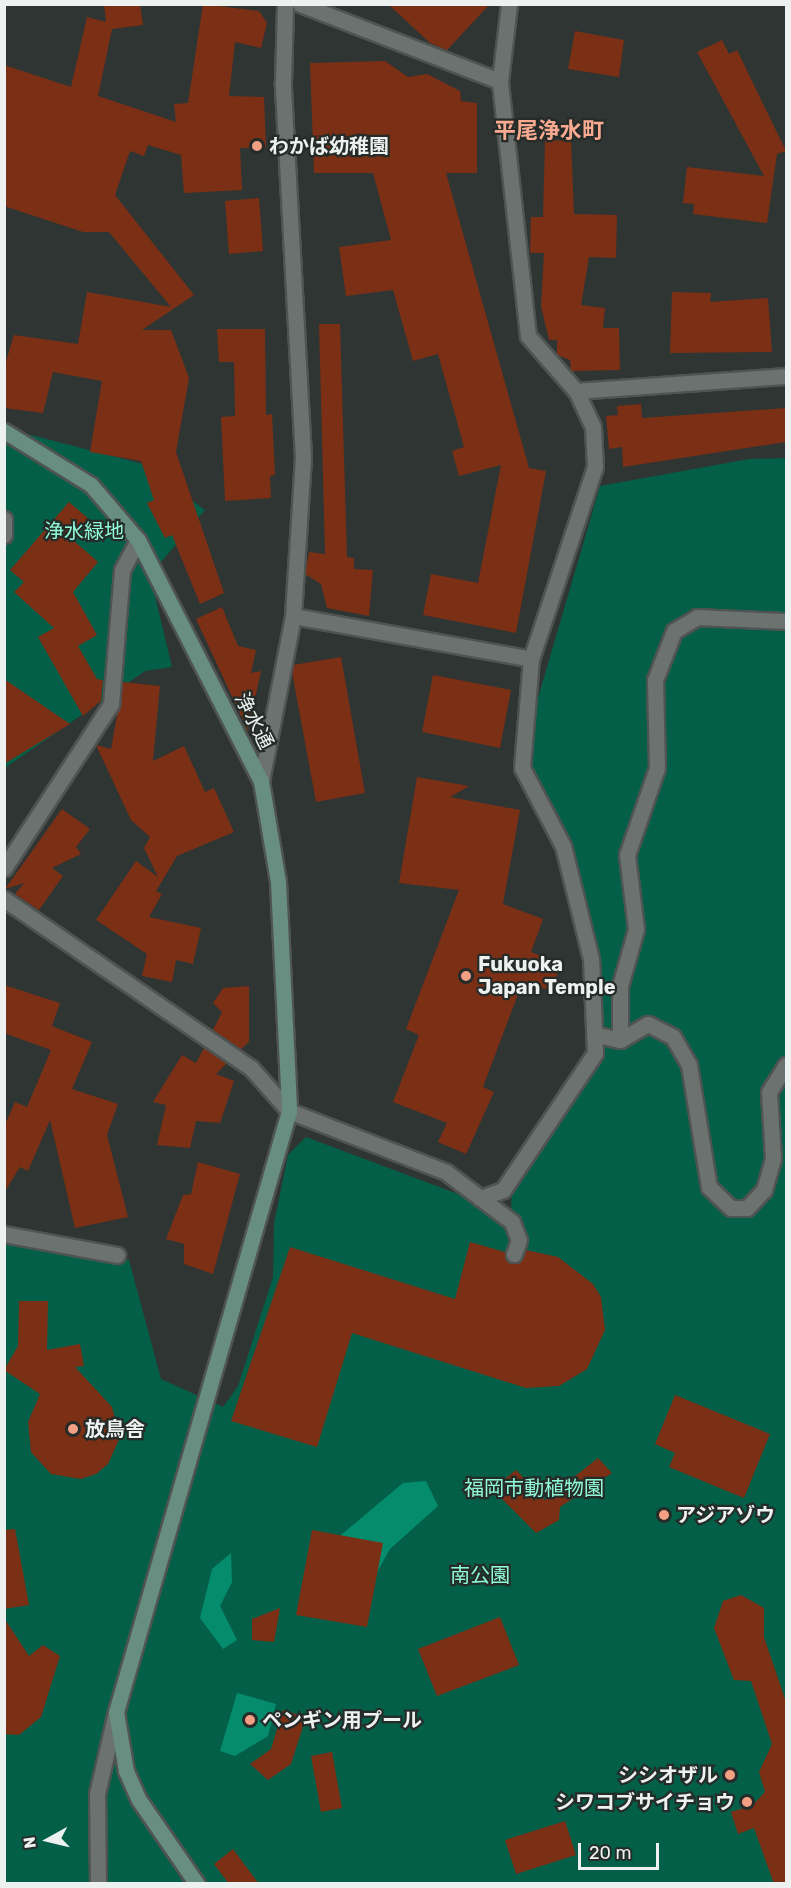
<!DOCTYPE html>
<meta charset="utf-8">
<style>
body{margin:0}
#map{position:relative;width:791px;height:1888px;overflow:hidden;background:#2f3533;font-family:Rubik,"Noto Sans JP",sans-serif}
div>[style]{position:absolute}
.green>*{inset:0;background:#045f48}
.water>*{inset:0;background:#058c6c}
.building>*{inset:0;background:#7b2f15}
.roads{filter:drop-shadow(2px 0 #4f5452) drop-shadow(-2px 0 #4f5452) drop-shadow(0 2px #4f5452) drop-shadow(0 -2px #4f5452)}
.lane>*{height:15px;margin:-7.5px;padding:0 7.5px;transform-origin:7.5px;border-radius:7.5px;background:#6b726f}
.street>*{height:15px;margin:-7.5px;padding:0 7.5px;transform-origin:7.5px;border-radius:7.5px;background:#6b726f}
.secondary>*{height:15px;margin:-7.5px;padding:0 7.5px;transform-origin:7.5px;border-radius:7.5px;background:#678e81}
.dots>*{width:16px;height:16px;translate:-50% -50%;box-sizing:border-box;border:3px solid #252b29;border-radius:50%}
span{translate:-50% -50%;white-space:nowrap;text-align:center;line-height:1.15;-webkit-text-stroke:4.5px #252b29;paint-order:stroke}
.poi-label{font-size:20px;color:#edf2f0;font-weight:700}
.left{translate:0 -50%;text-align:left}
.right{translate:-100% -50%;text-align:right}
.park-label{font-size:20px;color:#90fcd7}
.street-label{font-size:20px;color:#edf2f0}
.quarter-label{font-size:22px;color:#f9aa91;font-weight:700}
.frame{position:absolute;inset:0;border:6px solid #edf2f0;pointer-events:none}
.north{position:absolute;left:18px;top:1810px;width:60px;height:60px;-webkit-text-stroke:4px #252b29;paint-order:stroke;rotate:262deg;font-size:16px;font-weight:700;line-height:24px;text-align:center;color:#edf2f0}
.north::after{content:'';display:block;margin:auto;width:21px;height:27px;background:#edf2f0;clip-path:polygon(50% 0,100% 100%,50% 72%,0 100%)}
.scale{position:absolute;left:578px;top:1843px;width:81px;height:27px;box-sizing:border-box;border:3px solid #edf2f0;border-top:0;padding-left:8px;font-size:18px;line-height:21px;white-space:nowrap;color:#edf2f0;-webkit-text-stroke:4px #252b29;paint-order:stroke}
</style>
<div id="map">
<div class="green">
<div style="clip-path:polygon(4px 428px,143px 464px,205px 510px,150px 575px,172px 667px,145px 671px,5px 768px)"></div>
<div style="clip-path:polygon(786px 458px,786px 1883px,5px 1884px,5px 1232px,129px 1260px,161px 1379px,223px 1407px,238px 1386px,273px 1277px,274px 1223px,288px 1155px,306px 1137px,511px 1214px,512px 1187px,605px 1048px,579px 869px,530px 764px,538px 698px,600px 486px,749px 459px)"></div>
</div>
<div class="water">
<div style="clip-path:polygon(426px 1481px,438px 1506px,390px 1549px,375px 1576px,329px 1545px,403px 1483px)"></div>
<div style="clip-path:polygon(231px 1553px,232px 1582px,220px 1606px,237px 1640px,223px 1649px,200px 1618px,212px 1569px)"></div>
<div style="clip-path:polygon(237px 1693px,276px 1704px,268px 1736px,235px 1756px,220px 1751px)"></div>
</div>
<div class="building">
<div style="clip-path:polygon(104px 4px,140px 4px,143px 25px,112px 29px,98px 96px,176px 122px,174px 104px,188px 103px,203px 4px,259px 11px,267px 23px,261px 48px,235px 42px,229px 96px,264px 97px,266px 147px,240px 148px,242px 190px,184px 193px,181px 155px,148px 145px,144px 156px,130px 151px,115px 195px,194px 295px,142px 330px,171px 330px,189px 378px,176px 452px,224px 593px,200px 604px,172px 535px,165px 538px,147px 503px,154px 500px,141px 461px,90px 452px,102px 381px,53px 372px,43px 413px,4px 408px,4px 368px,14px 335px,78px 344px,87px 292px,171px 307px,109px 232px,83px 232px,4px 206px,4px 65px,71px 87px,87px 17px,106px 22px)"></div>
<div style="clip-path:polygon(388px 4px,490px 4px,447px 50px,430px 43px)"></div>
<div style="clip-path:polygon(575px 31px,624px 40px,619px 77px,568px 69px)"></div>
<div style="clip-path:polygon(722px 40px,729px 54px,737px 50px,786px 151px,777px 154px,767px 223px,693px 214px,694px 204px,683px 203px,687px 167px,764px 176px,697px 52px)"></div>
<div style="clip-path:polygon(385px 61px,408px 77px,427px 74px,460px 91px,461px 101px,477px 103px,477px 173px,446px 173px,529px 468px,546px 471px,516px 633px,423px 615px,431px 574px,478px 583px,501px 465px,459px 476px,452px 451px,464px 447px,438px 354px,413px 361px,393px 290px,346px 296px,339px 247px,391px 240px,373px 173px,314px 173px,310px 63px)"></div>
<div style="clip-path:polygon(545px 140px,571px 141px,574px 214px,617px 215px,616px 258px,589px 257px,581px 305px,605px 308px,603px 328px,619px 328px,620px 370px,571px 371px,570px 360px,557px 355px,557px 340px,549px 340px,541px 306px,544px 253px,530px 253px,531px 217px,543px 217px)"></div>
<div style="clip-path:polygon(259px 198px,263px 251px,229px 254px,225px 201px)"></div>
<div style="clip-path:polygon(672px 292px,711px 293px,710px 302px,768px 298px,772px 352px,670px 353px)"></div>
<div style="clip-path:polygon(319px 324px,340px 324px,347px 557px,354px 558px,354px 569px,373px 570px,369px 616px,327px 608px,321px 584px,305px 574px,309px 552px,325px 554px)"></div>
<div style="clip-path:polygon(217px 329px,265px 329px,266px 415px,272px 414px,275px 475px,270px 476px,271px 498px,225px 501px,221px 417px,235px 416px,234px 362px,219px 362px)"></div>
<div style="clip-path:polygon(641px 404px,642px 418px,786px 408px,786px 442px,623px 467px,622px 447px,609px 449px,606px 416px,618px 415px,617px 406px)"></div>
<div style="clip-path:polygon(69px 502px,90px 520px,73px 540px,98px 562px,73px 592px,97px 635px,78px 646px,97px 679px,103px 680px,101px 701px,83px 716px,38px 637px,54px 628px,14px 592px,24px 582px,10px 570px)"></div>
<div style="clip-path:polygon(222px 607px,238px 646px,256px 650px,251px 673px,261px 671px,248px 731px,196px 619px)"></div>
<div style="clip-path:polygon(341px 657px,365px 793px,316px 802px,292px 672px,293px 665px)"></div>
<div style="clip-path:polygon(433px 675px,511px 690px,500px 748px,422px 732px)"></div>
<div style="clip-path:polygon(4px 679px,70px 724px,4px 764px)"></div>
<div style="clip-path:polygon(123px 682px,160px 686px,153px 761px,184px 746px,205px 792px,214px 788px,234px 832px,177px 856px,156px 891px,162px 894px,149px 917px,201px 928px,193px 964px,176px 960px,172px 982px,142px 976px,147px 954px,96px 920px,136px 861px,158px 877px,144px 848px,150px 837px,131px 820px,96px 745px,111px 749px)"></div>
<div style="clip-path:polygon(417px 777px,469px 786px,450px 797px,520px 810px,503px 904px,543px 919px,531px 952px,561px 964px,551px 991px,523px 981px,483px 1087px,494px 1092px,466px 1154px,438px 1142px,447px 1123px,393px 1102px,419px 1035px,406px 1029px,459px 890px,399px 883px)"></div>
<div style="clip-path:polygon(62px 809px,90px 829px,76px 847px,81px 854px,52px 868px,63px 876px,39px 910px,15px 894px,24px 883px,5px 889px)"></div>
<div style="clip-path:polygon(4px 985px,60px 1003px,52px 1026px,92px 1042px,72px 1089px,118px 1104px,107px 1135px,128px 1217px,75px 1228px,50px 1120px,28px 1171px,20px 1167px,4px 1193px,4px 1127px,15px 1102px,27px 1107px,51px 1050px,4px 1033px)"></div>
<div style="clip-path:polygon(249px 986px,249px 1042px,241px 1049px,213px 1030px,222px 1012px,213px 1003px,223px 988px)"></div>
<div style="clip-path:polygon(204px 1048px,227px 1063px,216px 1074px,234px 1081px,220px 1123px,196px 1121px,190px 1148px,157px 1145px,166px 1105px,153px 1102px,182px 1055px,196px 1063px)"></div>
<div style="clip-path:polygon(198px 1162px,240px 1174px,213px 1274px,184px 1264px,184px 1244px,166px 1239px,183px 1195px,191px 1194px)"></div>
<div style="clip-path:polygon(470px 1242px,505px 1252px,511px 1263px,521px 1261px,526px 1250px,558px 1257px,593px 1284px,601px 1297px,605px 1330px,587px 1369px,559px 1386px,526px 1388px,352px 1333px,317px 1447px,231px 1421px,290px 1247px,455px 1299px)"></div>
<div style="clip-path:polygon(19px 1301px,48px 1301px,47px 1350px,80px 1344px,84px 1366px,75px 1367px,112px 1407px,120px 1437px,108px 1464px,96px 1474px,81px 1479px,51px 1474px,31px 1452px,28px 1422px,40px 1394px,4px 1370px,18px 1346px)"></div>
<div style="clip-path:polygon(675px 1395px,770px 1434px,744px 1498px,669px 1467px,675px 1453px,655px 1444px)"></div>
<div style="clip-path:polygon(598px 1458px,612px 1473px,560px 1507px,559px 1520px,536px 1533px,492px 1489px,516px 1470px,545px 1500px)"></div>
<div style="clip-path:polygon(15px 1529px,29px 1605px,4px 1609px,4px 1530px)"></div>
<div style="clip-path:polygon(312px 1530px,383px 1543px,367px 1627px,296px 1615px)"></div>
<div style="clip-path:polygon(741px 1595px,764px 1608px,764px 1637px,786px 1702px,786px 1884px,774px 1884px,754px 1828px,738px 1834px,731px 1812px,753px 1805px,765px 1792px,759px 1772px,772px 1744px,751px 1681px,734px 1680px,714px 1628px,723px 1601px)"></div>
<div style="clip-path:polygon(280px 1608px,274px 1642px,252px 1640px,252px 1619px)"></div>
<div style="clip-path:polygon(500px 1617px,519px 1665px,437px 1696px,418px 1649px)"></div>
<div style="clip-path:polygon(4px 1618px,29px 1656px,43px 1645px,60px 1656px,41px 1717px,19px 1735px,4px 1734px)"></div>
<div style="clip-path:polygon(283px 1710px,306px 1717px,291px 1764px,268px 1780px,250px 1764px,271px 1749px)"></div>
<div style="clip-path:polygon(332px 1752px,342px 1808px,321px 1812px,311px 1756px)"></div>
<div style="clip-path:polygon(565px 1821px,576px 1855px,516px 1874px,505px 1840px)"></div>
<div style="clip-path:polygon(233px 1849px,259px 1884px,229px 1884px,214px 1864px)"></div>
</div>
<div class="roads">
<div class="lane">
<div style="left:4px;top:519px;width:16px;rotate:90deg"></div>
<div style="left:594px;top:1034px;width:27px;rotate:13deg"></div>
<div style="left:620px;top:1040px;width:32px;rotate:-30deg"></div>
<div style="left:648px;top:1024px;width:28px;rotate:27deg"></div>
<div style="left:673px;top:1037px;width:32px;rotate:60deg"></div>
<div style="left:689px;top:1065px;width:124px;rotate:80.7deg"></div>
<div style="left:709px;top:1187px;width:30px;rotate:44deg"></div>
<div style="left:731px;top:1208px;width:16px"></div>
<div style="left:747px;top:1208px;width:25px;rotate:-47deg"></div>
<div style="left:764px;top:1190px;width:33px;rotate:-74deg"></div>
<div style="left:773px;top:1158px;width:66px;rotate:-93.5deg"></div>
<div style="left:769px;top:1092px;width:32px;rotate:-58deg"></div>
<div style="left:620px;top:1040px;width:54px;rotate:-90deg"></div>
<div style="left:620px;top:986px;width:59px;rotate:-74.3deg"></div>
<div style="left:636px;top:929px;width:75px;rotate:-96.9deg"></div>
<div style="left:627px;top:855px;width:92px;rotate:-71deg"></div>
<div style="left:657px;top:768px;width:88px;rotate:-91.3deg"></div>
<div style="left:655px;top:680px;width:53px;rotate:-68.8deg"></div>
<div style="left:674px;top:631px;width:27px;rotate:-31deg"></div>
<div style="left:697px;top:617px;width:89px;rotate:2.6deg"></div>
<div style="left:289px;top:1111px;width:168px;rotate:21.2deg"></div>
<div style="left:446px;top:1172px;width:83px;rotate:37.1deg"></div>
<div style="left:512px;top:1222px;width:19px;rotate:69deg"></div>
<div style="left:519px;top:1240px;width:15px;rotate:110deg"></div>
<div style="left:98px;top:1884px;width:90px;rotate:-90.6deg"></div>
<div style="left:97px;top:1794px;width:84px;rotate:-77deg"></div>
</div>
<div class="street">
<div style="left:300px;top:4px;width:214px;rotate:21.1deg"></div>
<div style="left:576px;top:391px;width:211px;rotate:-4.1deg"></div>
<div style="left:293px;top:616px;width:242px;rotate:10.2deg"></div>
<div style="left:531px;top:659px;width:202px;rotate:-71.6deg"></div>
<div style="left:595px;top:467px;width:40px;rotate:-92.9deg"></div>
<div style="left:593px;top:427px;width:40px;rotate:-115deg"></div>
<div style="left:576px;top:391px;width:73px;rotate:-131.1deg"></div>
<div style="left:528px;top:336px;width:257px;rotate:-96.3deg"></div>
<div style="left:500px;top:81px;width:78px;rotate:-83.3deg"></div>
<div style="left:261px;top:781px;width:168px;rotate:-79deg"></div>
<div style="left:293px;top:616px;width:159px;rotate:-86.4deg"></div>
<div style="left:303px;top:457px;width:375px;rotate:-93.1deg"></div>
<div style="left:283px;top:83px;width:79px;rotate:-88.5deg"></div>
<div style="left:4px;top:868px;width:196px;rotate:-56.9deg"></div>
<div style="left:111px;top:704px;width:134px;rotate:-85.3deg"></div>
<div style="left:122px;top:570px;width:34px;rotate:-62deg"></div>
<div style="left:4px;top:899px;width:299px;rotate:34.4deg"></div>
<div style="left:251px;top:1068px;width:57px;rotate:48.5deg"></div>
<div style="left:480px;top:1198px;width:24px;rotate:-19deg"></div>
<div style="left:503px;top:1190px;width:165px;rotate:-56.1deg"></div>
<div style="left:595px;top:1053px;width:94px;rotate:-92.4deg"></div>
<div style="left:591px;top:959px;width:116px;rotate:-103.9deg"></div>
<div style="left:563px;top:846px;width:88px;rotate:-117.7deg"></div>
<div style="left:522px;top:768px;width:109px;rotate:-85.3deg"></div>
<div style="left:4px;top:1234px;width:115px;rotate:10.5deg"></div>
</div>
<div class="secondary">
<div style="left:4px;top:431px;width:102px;rotate:31.8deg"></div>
<div style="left:91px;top:485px;width:72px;rotate:49.5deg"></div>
<div style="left:138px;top:540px;width:271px;rotate:63deg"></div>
<div style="left:261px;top:781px;width:102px;rotate:80.4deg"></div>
<div style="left:278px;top:882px;width:229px;rotate:87.2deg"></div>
<div style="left:289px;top:1111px;width:625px;rotate:106.06deg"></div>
<div style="left:116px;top:1712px;width:60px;rotate:80.4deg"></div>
<div style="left:126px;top:1771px;width:32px;rotate:66deg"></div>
<div style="left:139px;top:1800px;width:102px;rotate:55.4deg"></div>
</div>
</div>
<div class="dots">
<div style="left:257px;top:146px;background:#f39f84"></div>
<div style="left:466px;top:976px;background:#f39f84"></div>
<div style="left:73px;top:1429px;background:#f39f84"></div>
<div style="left:664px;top:1515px;background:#f39f84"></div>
<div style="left:250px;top:1720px;background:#f39f84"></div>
<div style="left:730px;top:1775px;background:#f39f84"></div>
<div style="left:747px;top:1802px;background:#f39f84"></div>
</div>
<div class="poi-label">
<span class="left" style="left:269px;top:146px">わかば幼稚園</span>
<span class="left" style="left:478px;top:976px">Fukuoka<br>Japan Temple</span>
<span class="left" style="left:85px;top:1429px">放鳥舎</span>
<span class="left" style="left:676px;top:1515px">アジアゾウ</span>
<span class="left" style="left:262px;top:1720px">ペンギン用プール</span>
<span class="right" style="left:718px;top:1775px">シシオザル</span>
<span class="right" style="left:735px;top:1802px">シワコブサイチョウ</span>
</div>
<div class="park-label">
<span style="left:84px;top:531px">浄水緑地</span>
<span style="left:534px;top:1488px">福岡市動植物園</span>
<span style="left:480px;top:1575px">南公園</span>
</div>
<div class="street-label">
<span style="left:254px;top:721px;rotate:63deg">浄水通</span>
</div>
<div class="quarter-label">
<span style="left:549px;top:131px">平尾浄水町</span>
</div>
<div class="frame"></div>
<div class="north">N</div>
<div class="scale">20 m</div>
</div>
